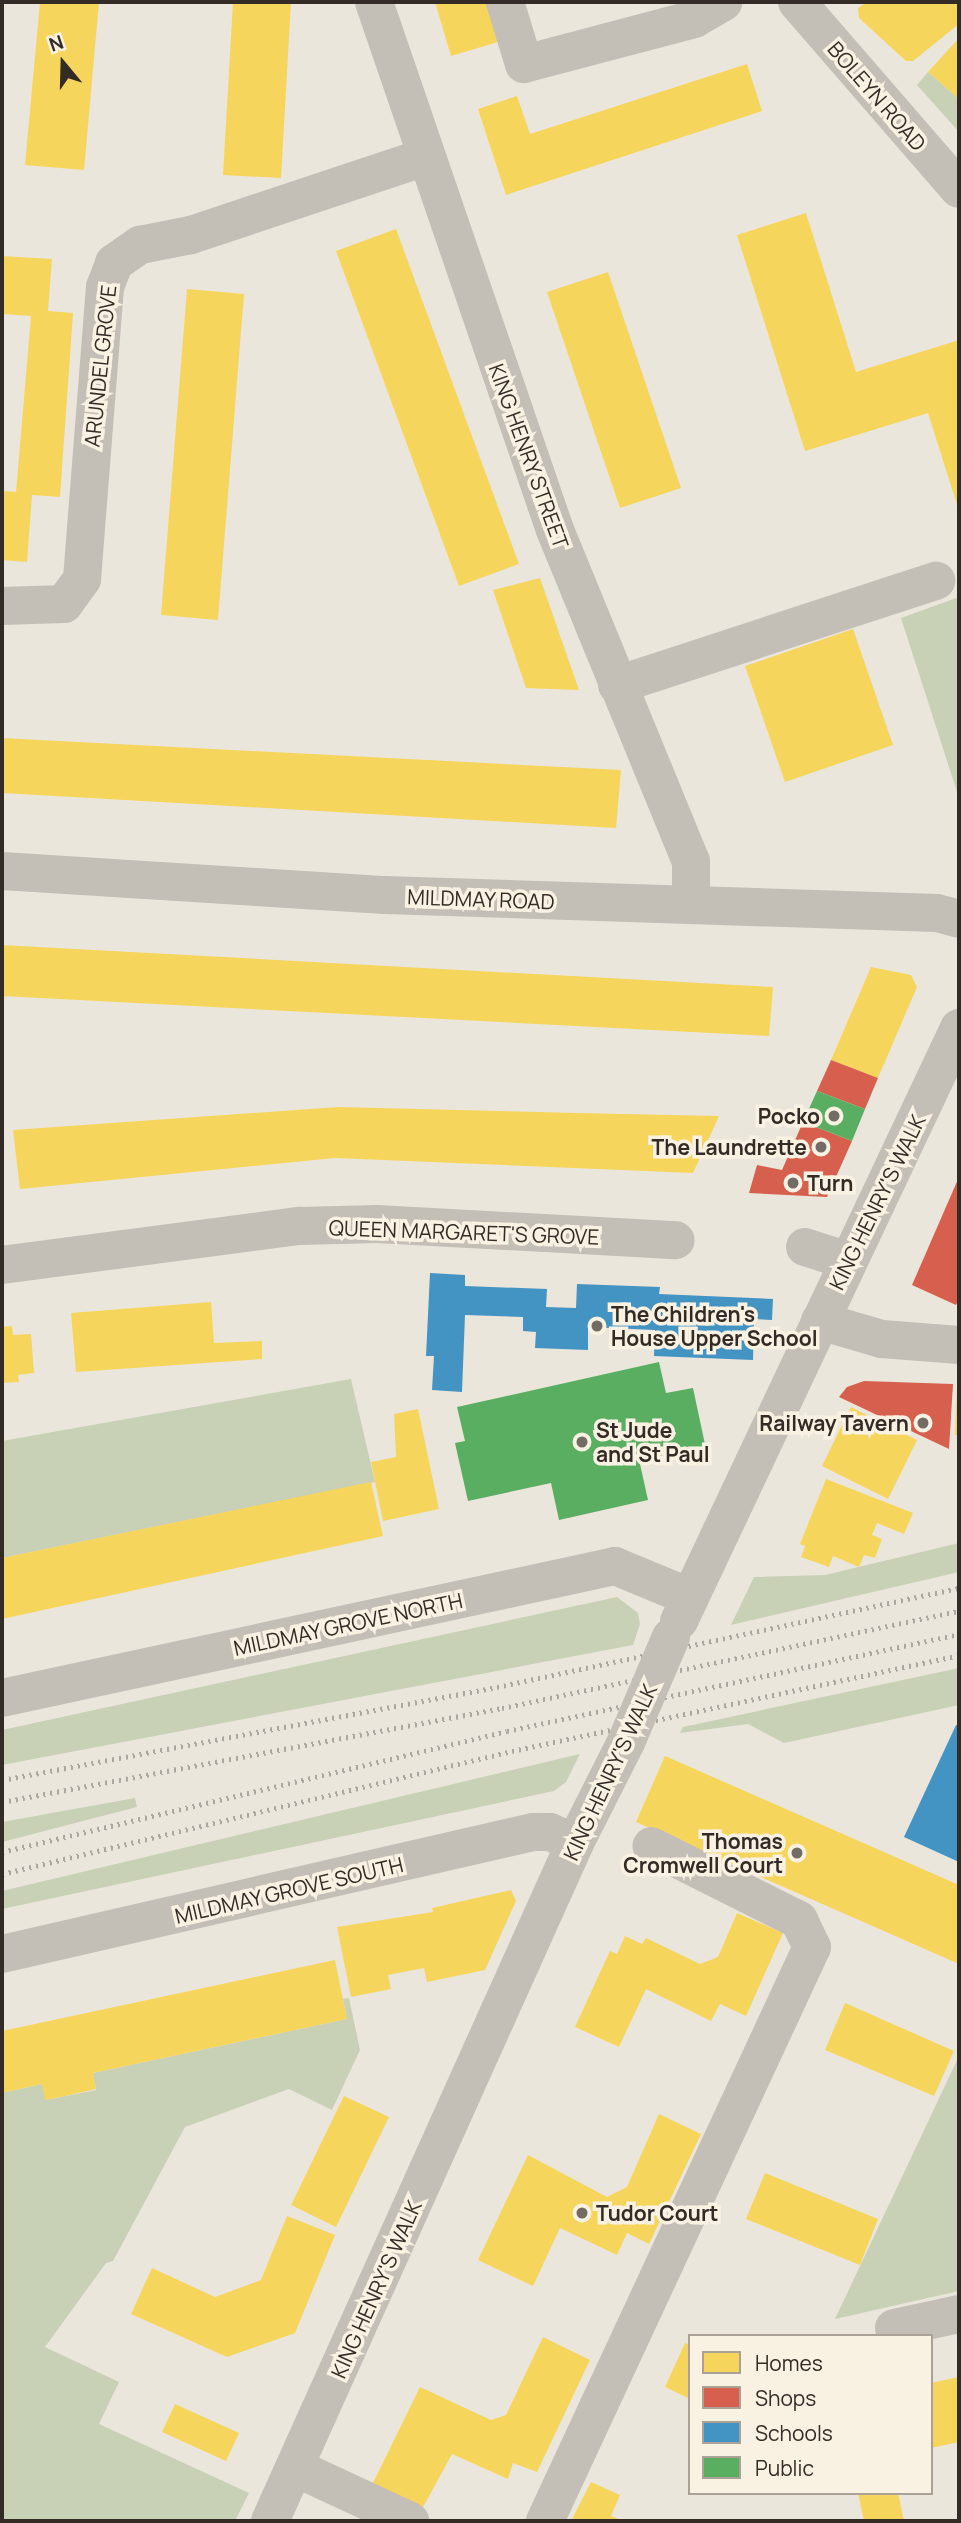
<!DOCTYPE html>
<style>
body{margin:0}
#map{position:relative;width:961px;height:2523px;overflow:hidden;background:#ebe6dc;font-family:Manrope,sans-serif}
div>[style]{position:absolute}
.green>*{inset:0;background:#c8d1b6}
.homes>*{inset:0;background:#f6d55c}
.shops>*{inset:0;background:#d6604d}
.schools>*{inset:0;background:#4393c3}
.public>*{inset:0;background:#5aae61}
.minor>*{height:38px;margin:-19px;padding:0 19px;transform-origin:19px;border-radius:19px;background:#c3beb6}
.rail>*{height:5px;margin-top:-2.5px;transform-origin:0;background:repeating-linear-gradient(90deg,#aba6a0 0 2px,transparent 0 7px)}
.minor-bridge>*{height:38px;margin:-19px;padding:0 19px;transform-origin:19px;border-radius:19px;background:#c3beb6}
.dots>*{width:19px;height:19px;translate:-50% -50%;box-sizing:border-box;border:4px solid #f9f1e2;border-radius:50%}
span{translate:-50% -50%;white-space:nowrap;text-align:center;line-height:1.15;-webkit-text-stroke:7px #f9f1e2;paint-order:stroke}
.street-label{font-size:21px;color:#332b25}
.poi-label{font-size:21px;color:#332b25;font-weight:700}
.right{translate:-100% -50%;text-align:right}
.left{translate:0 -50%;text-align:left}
.frame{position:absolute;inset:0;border:4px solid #332b25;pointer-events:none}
.legend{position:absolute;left:688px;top:2334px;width:245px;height:161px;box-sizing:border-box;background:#f9f1e2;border:2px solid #aaa296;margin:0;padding:9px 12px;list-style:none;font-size:21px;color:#332b25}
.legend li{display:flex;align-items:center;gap:14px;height:35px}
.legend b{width:35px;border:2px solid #aaa296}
.north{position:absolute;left:28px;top:28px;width:70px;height:70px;-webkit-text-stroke:5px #f9f1e2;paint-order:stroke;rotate:341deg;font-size:19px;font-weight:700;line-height:28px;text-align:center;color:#332b25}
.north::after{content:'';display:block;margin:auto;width:24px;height:32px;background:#332b25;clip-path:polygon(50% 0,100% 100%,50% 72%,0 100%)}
</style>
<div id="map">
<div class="green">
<div style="clip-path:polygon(928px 72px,959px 99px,959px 132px,917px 85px)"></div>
<div style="clip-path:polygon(959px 597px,959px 798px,901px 618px)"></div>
<div style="clip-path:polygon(351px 1379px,375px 1482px,2px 1558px,2px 1441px)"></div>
<div style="clip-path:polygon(959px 1543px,959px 1572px,731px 1625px,754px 1577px,825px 1575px)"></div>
<div style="clip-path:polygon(617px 1597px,638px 1613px,640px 1624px,633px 1645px,2px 1765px,2px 1730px)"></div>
<div style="clip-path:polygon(959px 1668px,959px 1705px,784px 1743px,748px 1724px,680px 1733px,683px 1727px)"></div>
<div style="clip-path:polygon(580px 1754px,566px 1782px,554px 1791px,2px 1909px,2px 1891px)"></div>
<div style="clip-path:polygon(135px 1798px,137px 1807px,2px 1842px,2px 1822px)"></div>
<div style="clip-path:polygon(349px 1998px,360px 2050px,332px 2110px,289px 2089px,185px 2127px,113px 2261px,106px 2263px,45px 2347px,119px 2382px,99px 2424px,249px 2493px,235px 2521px,2px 2521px,2px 2093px,42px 2084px,46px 2100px,96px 2090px,93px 2073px,347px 2019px,343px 1999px)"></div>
<div style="clip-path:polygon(959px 2056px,959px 2291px,835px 2319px)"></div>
</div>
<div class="homes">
<div style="clip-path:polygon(40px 2px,99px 2px,84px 170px,25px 165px)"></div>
<div style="clip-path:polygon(233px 2px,291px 2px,281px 178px,223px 175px)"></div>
<div style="clip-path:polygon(435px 2px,486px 2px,498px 42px,451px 56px)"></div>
<div style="clip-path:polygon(867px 2px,959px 2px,959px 24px,913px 61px,906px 61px,859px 18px,858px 8px)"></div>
<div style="clip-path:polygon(959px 38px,959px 99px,928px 72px)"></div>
<div style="clip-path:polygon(747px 64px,762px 111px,506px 195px,478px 109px,517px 96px,530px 134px)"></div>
<div style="clip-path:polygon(806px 213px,856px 372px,959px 340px,959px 511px,928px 413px,805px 451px,737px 235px)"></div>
<div style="clip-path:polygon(396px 229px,519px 564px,459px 586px,336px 251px)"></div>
<div style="clip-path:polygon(2px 256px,52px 259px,48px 311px,73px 313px,60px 497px,32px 495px,27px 562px,2px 560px,2px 491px,16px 492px,31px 316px,2px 314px)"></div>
<div style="clip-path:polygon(608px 272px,681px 488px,620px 508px,547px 292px)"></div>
<div style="clip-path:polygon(187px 289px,244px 294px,218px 620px,161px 615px)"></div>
<div style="clip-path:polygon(540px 578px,579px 690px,526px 688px,493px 590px)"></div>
<div style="clip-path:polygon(853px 629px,893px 745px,785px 782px,745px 666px)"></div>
<div style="clip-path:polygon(2px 738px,621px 770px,616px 828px,2px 793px)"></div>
<div style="clip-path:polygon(2px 945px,773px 987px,769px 1036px,2px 996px)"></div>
<div style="clip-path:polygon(871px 967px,911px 975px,917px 987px,878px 1078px,831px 1060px)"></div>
<div style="clip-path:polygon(339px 1107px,578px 1113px,719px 1116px,693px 1173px,335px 1158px,20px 1189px,13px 1130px)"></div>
<div style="clip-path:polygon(211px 1302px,214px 1343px,262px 1341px,262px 1359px,76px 1372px,71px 1313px)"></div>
<div style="clip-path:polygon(12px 1326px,13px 1335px,31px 1334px,34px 1373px,18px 1375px,19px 1382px,2px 1383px,2px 1327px)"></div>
<div style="clip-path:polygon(957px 1389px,959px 1389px,959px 1435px,955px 1435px)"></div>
<div style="clip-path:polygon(851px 1407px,917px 1440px,888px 1499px,822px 1466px)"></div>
<div style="clip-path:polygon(418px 1409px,439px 1509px,383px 1521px,371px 1462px,396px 1457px,394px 1414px)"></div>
<div style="clip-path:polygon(826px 1479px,913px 1513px,904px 1534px,877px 1523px,872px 1535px,882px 1539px,875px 1558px,864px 1555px,859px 1567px,833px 1556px,829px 1567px,801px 1557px,805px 1546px,800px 1544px)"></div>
<div style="clip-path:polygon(371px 1482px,383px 1536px,2px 1619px,2px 1558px)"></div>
<div style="clip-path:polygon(665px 1756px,959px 1885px,959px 1964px,636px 1822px)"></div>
<div style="clip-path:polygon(511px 1890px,516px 1901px,485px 1970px,427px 1982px,424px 1968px,388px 1975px,391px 1989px,351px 1997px,337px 1927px,433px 1912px,432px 1908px)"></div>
<div style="clip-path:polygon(737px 1913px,783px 1933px,746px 2016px,720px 2004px,711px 2021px,646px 1989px,619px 2047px,575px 2027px,610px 1951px,617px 1954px,625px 1936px,642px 1944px,646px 1938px,700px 1964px,718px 1957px)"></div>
<div style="clip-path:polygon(335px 1960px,347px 2019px,93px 2073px,96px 2089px,61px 2097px,45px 2100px,42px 2084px,2px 2093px,2px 2031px)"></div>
<div style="clip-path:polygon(845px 2003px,954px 2051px,934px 2096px,825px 2050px)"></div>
<div style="clip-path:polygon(344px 2096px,389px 2117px,336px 2227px,291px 2205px)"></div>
<div style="clip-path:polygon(659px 2114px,701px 2134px,649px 2244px,627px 2233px,617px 2255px,560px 2228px,533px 2286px,478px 2260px,528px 2155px,607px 2197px,627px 2187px)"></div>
<div style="clip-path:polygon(765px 2173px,878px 2219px,860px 2265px,746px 2219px)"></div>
<div style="clip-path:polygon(287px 2216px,335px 2235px,295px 2333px,227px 2357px,131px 2314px,152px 2268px,215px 2297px,261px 2280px)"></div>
<div style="clip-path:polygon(543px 2337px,590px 2360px,537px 2472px,513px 2463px,508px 2479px,452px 2454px,421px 2511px,372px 2485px,420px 2387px,491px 2420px,506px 2415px)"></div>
<div style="clip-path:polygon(685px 2343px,690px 2345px,690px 2399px,665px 2387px)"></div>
<div style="clip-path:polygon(959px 2377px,959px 2442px,931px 2448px,931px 2383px)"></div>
<div style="clip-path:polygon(175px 2404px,239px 2433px,226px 2461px,162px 2432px)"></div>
<div style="clip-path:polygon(591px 2482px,620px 2495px,611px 2516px,624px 2521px,571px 2521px)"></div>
<div style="clip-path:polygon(858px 2493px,898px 2493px,904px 2521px,864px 2521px)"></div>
</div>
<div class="shops">
<div style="clip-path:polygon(831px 1060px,878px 1078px,865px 1109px,817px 1091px)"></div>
<div style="clip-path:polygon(803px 1122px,852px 1141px,827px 1197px,749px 1193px,757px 1165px,782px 1170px)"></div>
<div style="clip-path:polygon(959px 1177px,959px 1299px,956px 1305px,912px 1285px)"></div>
<div style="clip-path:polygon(864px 1381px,953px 1384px,949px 1449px,839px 1397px,847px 1387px)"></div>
</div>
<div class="schools">
<div style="clip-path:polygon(430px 1273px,465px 1275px,465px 1286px,547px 1289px,546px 1307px,576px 1308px,577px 1284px,660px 1287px,659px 1294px,773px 1299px,772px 1320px,754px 1319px,753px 1360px,654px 1356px,655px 1330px,588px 1327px,588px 1350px,535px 1348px,536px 1332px,523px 1331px,523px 1317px,465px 1315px,462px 1392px,432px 1390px,434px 1356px,426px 1356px)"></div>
<div style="clip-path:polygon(956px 1725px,959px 1726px,959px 1862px,904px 1837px)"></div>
</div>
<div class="public">
<div style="clip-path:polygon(817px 1091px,865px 1109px,852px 1141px,803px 1122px)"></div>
<div style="clip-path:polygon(659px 1362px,666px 1393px,693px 1388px,706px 1449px,640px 1464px,648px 1500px,559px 1520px,551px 1483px,468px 1501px,455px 1443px,465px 1441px,457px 1407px)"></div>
</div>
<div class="minor">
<div style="left:374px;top:2px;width:558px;rotate:71.08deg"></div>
<div style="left:555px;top:530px;width:358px;rotate:67.7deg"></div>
<div style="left:691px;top:861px;width:44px;rotate:90deg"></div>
<div style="left:505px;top:2px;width:65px;rotate:73deg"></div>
<div style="left:524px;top:64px;width:176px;rotate:-14.8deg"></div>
<div style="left:694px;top:19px;width:34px;rotate:-30deg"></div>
<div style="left:797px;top:2px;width:247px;rotate:49.1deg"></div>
<div style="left:2px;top:606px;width:62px;rotate:-1.8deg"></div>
<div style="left:64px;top:604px;width:31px;rotate:-54deg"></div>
<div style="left:82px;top:579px;width:293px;rotate:-85.5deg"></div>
<div style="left:105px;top:287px;width:26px;rotate:-69deg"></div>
<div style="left:114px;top:263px;width:32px;rotate:-35deg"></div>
<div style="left:140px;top:245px;width:52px;rotate:-11.1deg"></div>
<div style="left:191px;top:235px;width:247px;rotate:-18.4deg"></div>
<div style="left:617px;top:685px;width:336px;rotate:-18.1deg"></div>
<div style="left:2px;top:871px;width:384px;rotate:3.6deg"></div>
<div style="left:385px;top:895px;width:552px;rotate:1.87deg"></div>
<div style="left:937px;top:913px;width:23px;rotate:15deg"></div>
<div style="left:805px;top:1247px;width:46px;rotate:17.7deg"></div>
<div style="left:2px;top:1265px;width:301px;rotate:-7.5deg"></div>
<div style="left:300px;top:1226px;width:77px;rotate:-1.5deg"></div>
<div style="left:377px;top:1224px;width:299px;rotate:3.1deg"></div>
<div style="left:820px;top:1321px;width:65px;rotate:16.2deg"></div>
<div style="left:882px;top:1339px;width:77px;rotate:4.5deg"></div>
<div style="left:679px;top:1621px;width:656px;rotate:-64.72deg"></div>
<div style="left:2px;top:1698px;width:627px;rotate:-12.15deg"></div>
<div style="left:615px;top:1566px;width:81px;rotate:22.5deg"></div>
<div style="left:2px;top:1954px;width:545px;rotate:-12.94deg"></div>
<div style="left:533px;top:1832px;width:17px"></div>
<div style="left:550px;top:1832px;width:27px;rotate:24deg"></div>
<div style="left:894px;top:2328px;width:66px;rotate:-12.2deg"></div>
<div style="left:296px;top:2468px;width:126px;rotate:24.9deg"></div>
<div style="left:270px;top:2521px;width:743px;rotate:-65.78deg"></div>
<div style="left:575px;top:1843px;width:115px;rotate:-63.2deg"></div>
<div style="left:545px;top:2521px;width:633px;rotate:-65.05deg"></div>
<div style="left:812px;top:1947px;width:30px;rotate:-116deg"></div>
<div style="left:799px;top:1920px;width:165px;rotate:-153.4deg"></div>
</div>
<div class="rail">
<div style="left:2px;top:1780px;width:504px;rotate:-10.64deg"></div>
<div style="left:497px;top:1687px;width:472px;rotate:-12.1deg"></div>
<div style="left:2px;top:1802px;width:509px;rotate:-10.65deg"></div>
<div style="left:502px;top:1708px;width:467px;rotate:-12deg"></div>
<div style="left:2px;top:1852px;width:519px;rotate:-13.47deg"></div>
<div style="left:507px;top:1731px;width:462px;rotate:-12.1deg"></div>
<div style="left:2px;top:1874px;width:525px;rotate:-13.56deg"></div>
<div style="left:512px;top:1751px;width:457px;rotate:-12.1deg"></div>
</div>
<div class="minor-bridge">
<div style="left:627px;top:1740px;width:112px;rotate:-66.9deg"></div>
</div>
<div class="dots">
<div style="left:834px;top:1116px;background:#736c65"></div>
<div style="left:821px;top:1147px;background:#736c65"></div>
<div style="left:793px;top:1183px;background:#736c65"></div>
<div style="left:597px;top:1326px;background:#736c65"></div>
<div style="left:923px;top:1423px;background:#736c65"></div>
<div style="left:582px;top:1442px;background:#736c65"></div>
<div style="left:797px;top:1853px;background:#736c65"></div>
<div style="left:582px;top:2213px;background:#736c65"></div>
</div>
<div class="street-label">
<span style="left:877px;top:96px;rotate:49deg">BOLEYN ROAD</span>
<span style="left:100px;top:366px;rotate:-84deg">ARUNDEL GROVE</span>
<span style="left:529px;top:456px;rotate:70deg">KING HENRY STREET</span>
<span style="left:481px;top:899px;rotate:2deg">MILDMAY ROAD</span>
<span style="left:877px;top:1202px;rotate:-64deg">KING HENRY'S WALK</span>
<span style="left:464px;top:1232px;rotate:2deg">QUEEN MARGARET'S GROVE</span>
<span style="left:348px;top:1624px;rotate:-12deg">MILDMAY GROVE NORTH</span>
<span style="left:610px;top:1772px;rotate:-65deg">KING HENRY'S WALK</span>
<span style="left:289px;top:1890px;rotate:-13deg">MILDMAY GROVE SOUTH</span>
<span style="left:376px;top:2289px;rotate:-66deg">KING HENRY'S WALK</span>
</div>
<div class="poi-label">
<span class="right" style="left:820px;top:1116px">Pocko</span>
<span class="right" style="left:807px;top:1147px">The Laundrette</span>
<span class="left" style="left:807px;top:1183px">Turn</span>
<span class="left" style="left:611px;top:1326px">The Children's<br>House Upper School</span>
<span class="right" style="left:909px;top:1423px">Railway Tavern</span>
<span class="left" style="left:596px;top:1442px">St Jude<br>and St Paul</span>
<span class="right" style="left:783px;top:1853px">Thomas<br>Cromwell Court</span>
<span class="left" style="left:596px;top:2213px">Tudor Court</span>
</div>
<div class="frame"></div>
<ul class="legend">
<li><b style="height:19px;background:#f6d55c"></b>Homes</li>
<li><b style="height:19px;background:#d6604d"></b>Shops</li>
<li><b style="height:19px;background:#4393c3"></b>Schools</li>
<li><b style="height:19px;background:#5aae61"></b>Public</li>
</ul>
<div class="north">N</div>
</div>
